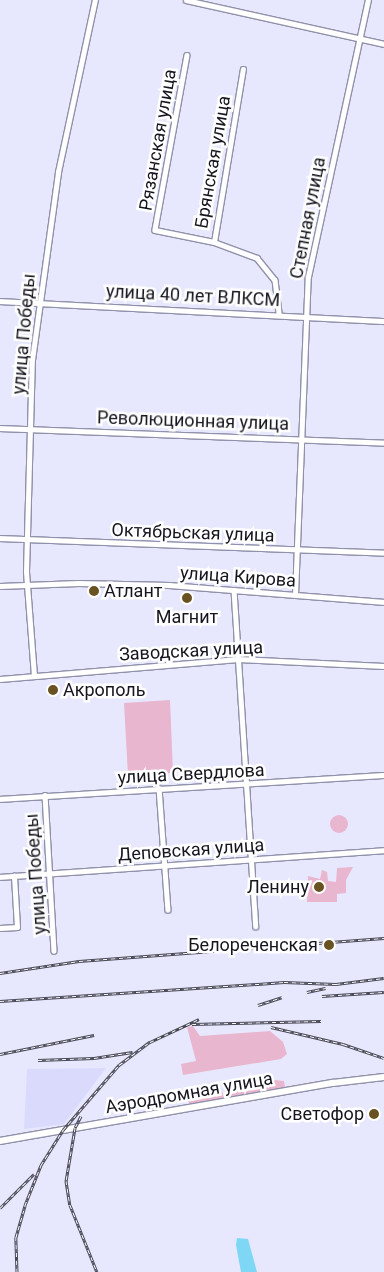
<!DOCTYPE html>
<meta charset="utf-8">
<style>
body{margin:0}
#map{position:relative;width:384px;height:1272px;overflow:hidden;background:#e7e8fe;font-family:Roboto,sans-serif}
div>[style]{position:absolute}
.built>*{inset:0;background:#dadafd}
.green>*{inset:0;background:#e8b6ce}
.round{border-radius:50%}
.water>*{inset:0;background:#7ed7f4}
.roads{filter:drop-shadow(1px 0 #9091aa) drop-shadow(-1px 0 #9091aa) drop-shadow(0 1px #9091aa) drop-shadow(0 -1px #9091aa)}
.minor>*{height:4.5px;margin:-2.25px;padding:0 2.25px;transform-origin:2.25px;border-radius:2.25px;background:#fff}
.major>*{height:5.5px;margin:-2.75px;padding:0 2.75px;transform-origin:2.75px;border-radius:2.75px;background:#fff}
.rail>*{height:3px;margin-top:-1.5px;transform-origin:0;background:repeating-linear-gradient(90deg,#fff 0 4px,#484855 0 8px);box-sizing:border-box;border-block:1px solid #484855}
.dots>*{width:14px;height:14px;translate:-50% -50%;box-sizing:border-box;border:2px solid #fff;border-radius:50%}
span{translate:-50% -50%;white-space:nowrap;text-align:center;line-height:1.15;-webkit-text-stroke:5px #fff;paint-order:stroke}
.street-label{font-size:18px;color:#15151f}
.poi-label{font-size:18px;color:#15151f}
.left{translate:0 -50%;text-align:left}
.right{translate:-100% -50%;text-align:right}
</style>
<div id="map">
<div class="built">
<div style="clip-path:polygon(106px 1068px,64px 1124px,24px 1129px,27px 1069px)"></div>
</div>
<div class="green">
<div style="clip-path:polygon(170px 700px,173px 773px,128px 775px,124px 703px)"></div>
<div class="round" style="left:330px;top:815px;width:18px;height:18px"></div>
<div style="clip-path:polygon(353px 867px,346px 880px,346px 893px,337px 894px,337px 902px,307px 902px,308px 876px,320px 879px,322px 870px,327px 872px,328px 881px,336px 882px,337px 868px)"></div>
<div style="clip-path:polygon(193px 1026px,200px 1036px,270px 1031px,283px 1042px,287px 1054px,281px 1059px,183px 1075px,181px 1064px,196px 1061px,187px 1027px)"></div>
<div style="clip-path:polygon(256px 1078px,284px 1081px,285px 1087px,190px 1104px,187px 1099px,236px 1090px)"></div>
</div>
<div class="water">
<div style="clip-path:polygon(237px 1238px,248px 1239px,257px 1272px,241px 1272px,236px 1245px)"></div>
</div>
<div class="roads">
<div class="minor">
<div style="left:186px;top:0;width:203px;rotate:12.5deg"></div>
<div style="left:187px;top:55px;width:178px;rotate:100.4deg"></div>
<div style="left:155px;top:230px;width:60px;rotate:11.5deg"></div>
<div style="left:214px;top:242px;width:46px;rotate:20.4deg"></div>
<div style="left:257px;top:258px;width:28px;rotate:51deg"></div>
<div style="left:275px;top:280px;width:33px;rotate:83deg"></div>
<div style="left:214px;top:242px;width:175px;rotate:-80.5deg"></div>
<div style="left:0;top:301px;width:385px;rotate:3deg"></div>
<div style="left:0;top:428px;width:384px;rotate:2.2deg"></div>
<div style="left:0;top:538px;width:384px;rotate:2.2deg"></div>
<div style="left:0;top:586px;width:78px;rotate:-2.2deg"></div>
<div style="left:78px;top:583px;width:91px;rotate:1.3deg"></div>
<div style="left:169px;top:585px;width:216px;rotate:4.5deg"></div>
<div style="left:234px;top:590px;width:337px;rotate:86.3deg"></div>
<div style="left:295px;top:595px;width:318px;rotate:-87.7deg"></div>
<div style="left:308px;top:277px;width:283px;rotate:-77.8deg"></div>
<div style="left:34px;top:676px;width:105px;rotate:-94.4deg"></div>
<div style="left:26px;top:571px;width:211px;rotate:-88.4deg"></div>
<div style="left:32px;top:360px;width:190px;rotate:-82.1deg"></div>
<div style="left:58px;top:172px;width:176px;rotate:-77.9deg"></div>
<div style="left:0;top:679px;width:239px;rotate:-4.8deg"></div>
<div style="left:238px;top:659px;width:146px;rotate:2.7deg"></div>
<div style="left:159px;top:788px;width:122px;rotate:85.8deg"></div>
<div style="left:45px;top:795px;width:156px;rotate:86.7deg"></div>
<div style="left:0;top:799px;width:385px;rotate:-3.6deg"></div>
<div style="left:0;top:877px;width:385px;rotate:-4deg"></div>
<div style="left:0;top:928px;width:17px;rotate:-3deg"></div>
<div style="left:17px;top:927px;width:51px;rotate:-93.4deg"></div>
</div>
<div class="major">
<div style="left:0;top:1141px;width:338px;rotate:-9.9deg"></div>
<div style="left:333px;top:1083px;width:51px;rotate:-6.7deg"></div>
</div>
</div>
<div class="rail">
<div style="left:0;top:973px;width:80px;rotate:-8.6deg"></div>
<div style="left:79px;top:961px;width:306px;rotate:-4.3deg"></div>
<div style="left:307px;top:992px;width:19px;rotate:-12deg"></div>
<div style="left:322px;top:996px;width:62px;rotate:-3.7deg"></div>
<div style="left:0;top:1001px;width:285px;rotate:-3.8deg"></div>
<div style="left:284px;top:982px;width:52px;rotate:2.2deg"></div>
<div style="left:336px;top:984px;width:48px;rotate:-7.1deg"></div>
<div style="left:258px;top:1005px;width:25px;rotate:-18deg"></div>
<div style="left:192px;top:1024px;width:129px;rotate:-1.3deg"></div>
<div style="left:271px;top:1027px;width:74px;rotate:13.3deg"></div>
<div style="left:343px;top:1044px;width:43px;rotate:18.9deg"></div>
<div style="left:0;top:1054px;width:96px;rotate:-11.4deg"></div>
<div style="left:38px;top:1060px;width:56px;rotate:-2deg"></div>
<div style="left:94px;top:1058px;width:39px;rotate:-9deg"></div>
<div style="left:81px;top:1116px;width:13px;rotate:117deg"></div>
<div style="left:75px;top:1128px;width:54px;rotate:99.6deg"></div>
<div style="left:66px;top:1181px;width:24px;rotate:81deg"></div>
<div style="left:70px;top:1205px;width:72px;rotate:68.1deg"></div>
<div style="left:0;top:1208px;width:48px;rotate:-45deg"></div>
<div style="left:17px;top:1272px;width:35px;rotate:-92deg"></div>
<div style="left:16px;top:1237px;width:33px;rotate:-74deg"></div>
<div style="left:25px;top:1205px;width:43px;rotate:-68.2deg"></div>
<div style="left:41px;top:1165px;width:41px;rotate:-57.8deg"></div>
<div style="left:63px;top:1130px;width:86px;rotate:-49.3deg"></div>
<div style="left:119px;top:1065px;width:39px;rotate:-37deg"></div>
<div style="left:150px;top:1042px;width:54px;rotate:-25.1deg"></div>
</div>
<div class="dots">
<div style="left:94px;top:591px;background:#695222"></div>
<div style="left:187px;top:598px;background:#695222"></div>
<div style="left:53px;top:690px;background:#695222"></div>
<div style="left:319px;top:887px;background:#695222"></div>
<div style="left:329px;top:945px;background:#695222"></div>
<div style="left:374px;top:1114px;background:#695222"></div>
</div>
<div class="street-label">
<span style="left:158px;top:140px;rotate:-80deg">Рязанская улица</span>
<span style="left:213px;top:162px;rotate:-80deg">Брянская улица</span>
<span style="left:308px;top:218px;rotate:-79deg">Степная улица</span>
<span style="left:193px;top:296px;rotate:3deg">улица 40 лет ВЛКСМ</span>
<span style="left:24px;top:334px;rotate:-85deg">улица Победы</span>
<span style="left:193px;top:421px;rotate:2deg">Революционная улица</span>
<span style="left:193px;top:533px;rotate:2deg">Октябрьская улица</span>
<span style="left:238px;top:577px;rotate:4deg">улица Кирова</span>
<span style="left:191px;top:651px;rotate:-3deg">Заводская улица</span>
<span style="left:191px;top:774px;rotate:-3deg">улица Свердлова</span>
<span style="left:191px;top:850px;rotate:-4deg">Деповская улица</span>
<span style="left:36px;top:874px;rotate:-94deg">улица Победы</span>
<span style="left:189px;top:1093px;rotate:-10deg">Аэродромная улица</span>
</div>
<div class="poi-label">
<span class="left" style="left:104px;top:591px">Атлант</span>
<span style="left:187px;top:617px">Магнит</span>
<span class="left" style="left:63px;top:690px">Акрополь</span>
<span class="right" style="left:309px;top:887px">Ленину</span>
<span class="right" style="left:318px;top:945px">Белореченская</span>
<span class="right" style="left:364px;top:1114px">Светофор</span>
</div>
</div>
